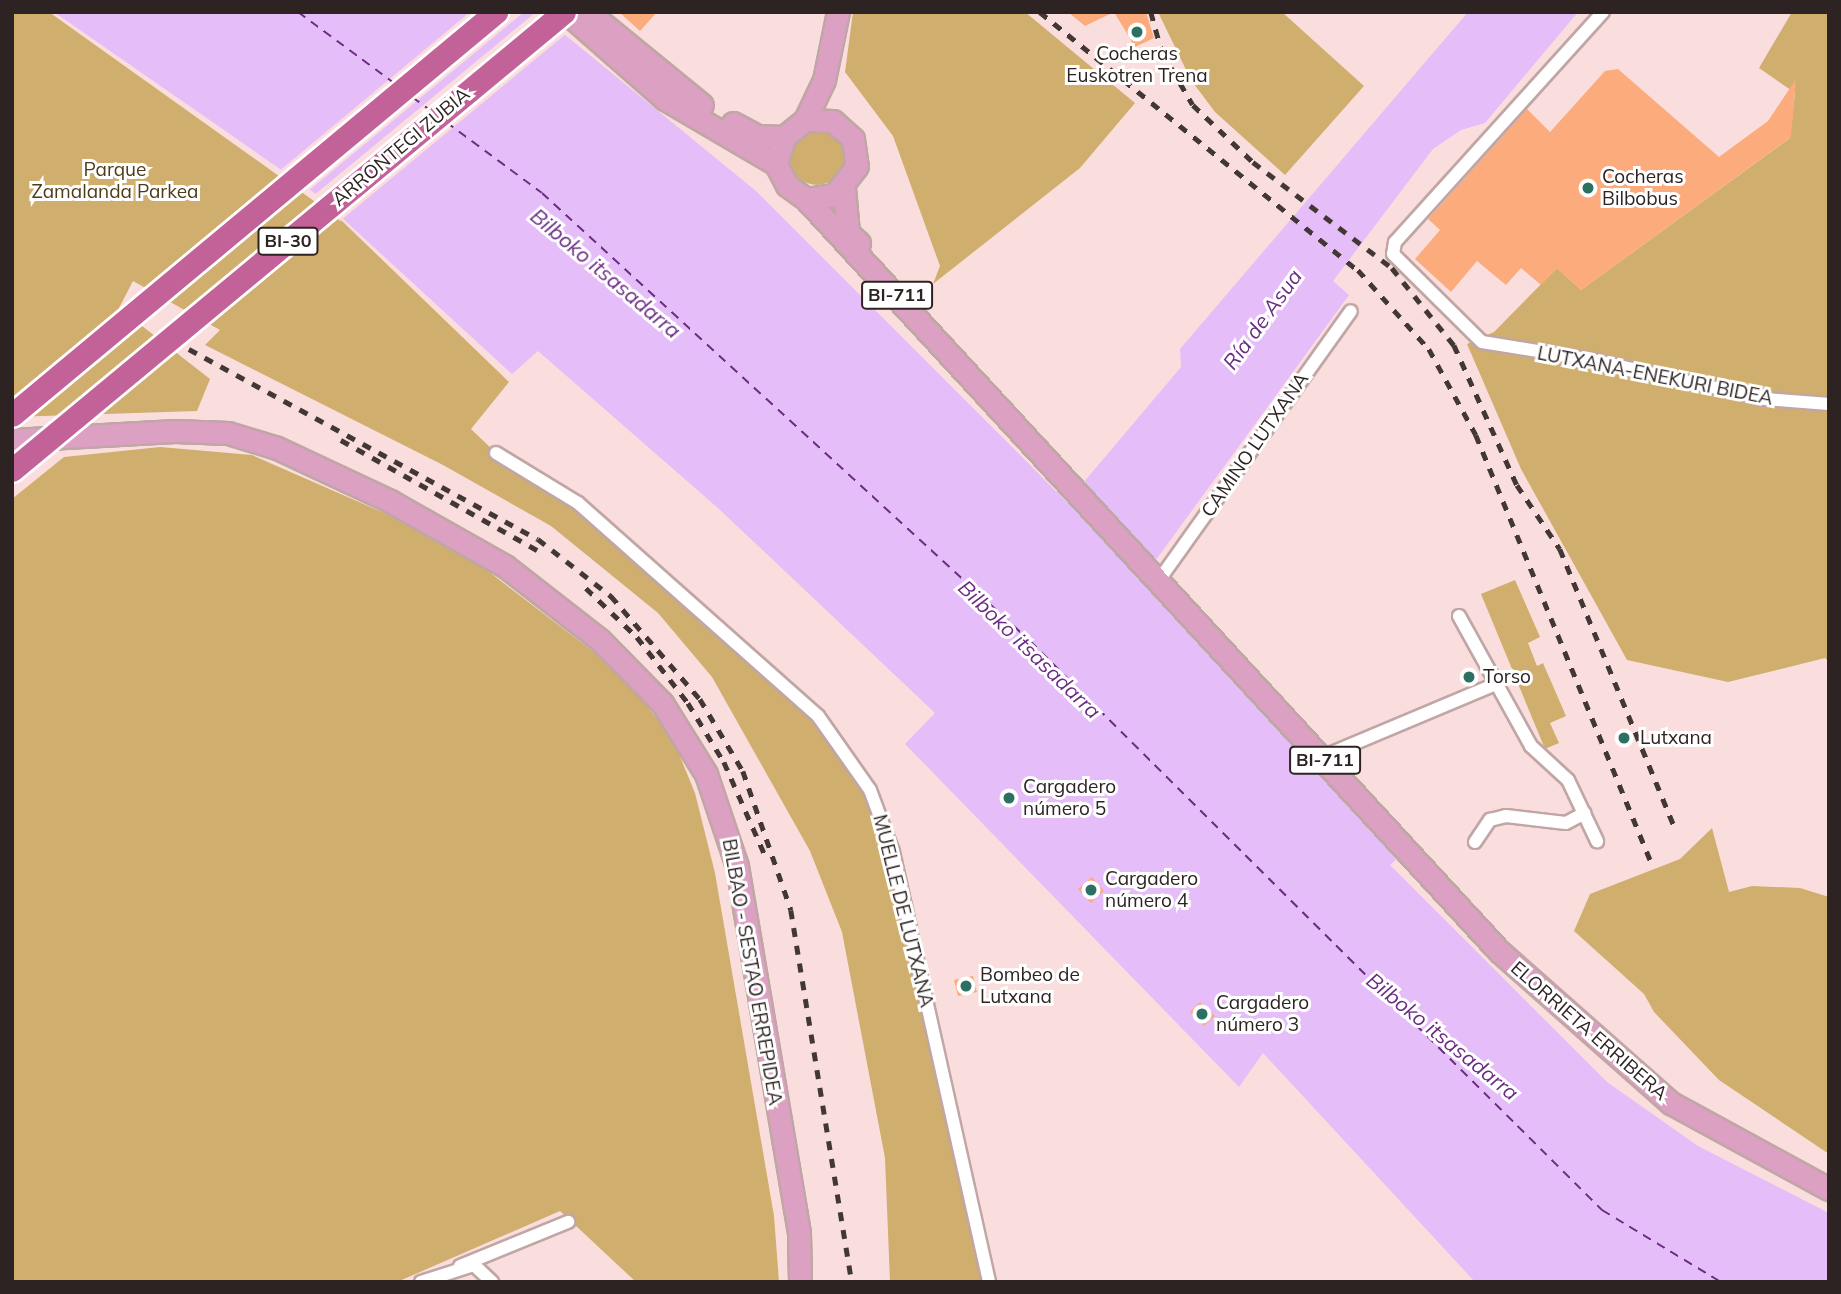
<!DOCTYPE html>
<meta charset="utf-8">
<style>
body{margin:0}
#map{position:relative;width:1841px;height:1294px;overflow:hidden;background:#fadedd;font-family:Mulish,sans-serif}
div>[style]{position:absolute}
.green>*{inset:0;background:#d0ae6e}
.round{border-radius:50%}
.water>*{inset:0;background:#e5bdf8}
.pier>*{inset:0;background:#fadedd}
.ferry>*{height:2px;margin-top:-1px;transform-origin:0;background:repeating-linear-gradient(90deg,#692c81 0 9px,transparent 0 16px)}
.building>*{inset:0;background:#fcab7c}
.roads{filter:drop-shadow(2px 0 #c0a6a5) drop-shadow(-2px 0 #c0a6a5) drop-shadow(0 2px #c0a6a5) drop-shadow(0 -2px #c0a6a5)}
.minor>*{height:12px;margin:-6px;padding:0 6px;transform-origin:6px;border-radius:6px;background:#fff}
.primary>*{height:21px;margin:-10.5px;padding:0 10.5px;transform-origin:10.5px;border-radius:10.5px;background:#dba0c2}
.rail>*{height:4.5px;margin-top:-2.25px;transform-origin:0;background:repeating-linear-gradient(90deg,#433736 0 9px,transparent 0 18px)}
.bridges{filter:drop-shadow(2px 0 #fff) drop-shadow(-2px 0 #fff) drop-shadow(0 2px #fff) drop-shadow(0 -2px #fff)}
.motorway-bridge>*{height:23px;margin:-11.5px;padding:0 11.5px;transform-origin:11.5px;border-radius:11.5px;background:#c36199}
.dots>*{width:19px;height:19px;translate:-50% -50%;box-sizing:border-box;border:4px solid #fff;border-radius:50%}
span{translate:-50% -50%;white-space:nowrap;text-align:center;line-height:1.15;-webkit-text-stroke:6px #fff;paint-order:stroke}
.shield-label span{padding:2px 5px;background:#fff;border:2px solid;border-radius:5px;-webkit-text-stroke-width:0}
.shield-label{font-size:18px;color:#2d2322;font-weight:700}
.poi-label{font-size:19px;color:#2d2322}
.left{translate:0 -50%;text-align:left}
.street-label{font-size:19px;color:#2d2322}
.park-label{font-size:19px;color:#4e3c18}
.water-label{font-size:21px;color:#692c81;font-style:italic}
.frame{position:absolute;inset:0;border:14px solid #2d2322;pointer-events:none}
</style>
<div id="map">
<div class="green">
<div style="clip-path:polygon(12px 12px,49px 12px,342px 221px,509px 382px,471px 429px,496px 453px,578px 503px,818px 716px,882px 817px,989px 1282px,890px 1282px,885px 1158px,842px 932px,810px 851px,712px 677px,658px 613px,551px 526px,443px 465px,205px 345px,220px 330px,133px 281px,119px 308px,210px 379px,197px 411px,12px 417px)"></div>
<div style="clip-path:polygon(853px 12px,1025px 12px,1135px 103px,1080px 168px,933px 284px,940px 266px,893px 136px,845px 72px)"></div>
<div style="clip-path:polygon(1158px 12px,1282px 12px,1364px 86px,1285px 175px,1215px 112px,1191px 80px)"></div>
<div style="clip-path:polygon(1792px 12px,1829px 12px,1829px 662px,1825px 658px,1728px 682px,1627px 660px,1521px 469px,1467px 344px,1494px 332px,1557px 268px,1581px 290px,1790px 138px,1795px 93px,1759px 68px)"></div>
<div class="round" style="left:789px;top:129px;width:56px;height:56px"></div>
<div style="clip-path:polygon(160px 447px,252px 455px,400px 520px,484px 568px,612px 666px,642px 699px,674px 742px,695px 793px,715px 873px,774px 1216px,779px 1282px,636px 1282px,560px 1211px,397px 1282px,12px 1282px,12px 499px,64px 457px)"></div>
<div style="clip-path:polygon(1515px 580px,1540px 637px,1528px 643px,1537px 666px,1543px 663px,1566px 716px,1550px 723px,1559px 743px,1545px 749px,1481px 594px)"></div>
<div style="clip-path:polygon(1712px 828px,1729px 892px,1752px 886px,1800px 888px,1829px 897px,1829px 1154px,1719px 1080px,1654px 1012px,1644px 994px,1574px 931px,1590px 894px,1680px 859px)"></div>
</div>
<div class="water">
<div style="clip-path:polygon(54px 12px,537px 12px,756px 191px,1067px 502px,1181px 367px,1180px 349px,1468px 12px,1578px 12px,1485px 123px,1461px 130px,1433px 149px,1333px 281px,1349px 295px,1142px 579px,1398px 858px,1390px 865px,1607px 1082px,1698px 1146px,1829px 1213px,1829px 1282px,1475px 1282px,1263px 1053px,1239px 1087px,905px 744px,935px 713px,719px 509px,538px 351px,512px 374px,316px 194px)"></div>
</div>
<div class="pier">
<div style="clip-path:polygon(470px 12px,524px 12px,307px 192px,278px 172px)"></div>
<div style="clip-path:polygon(536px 12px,567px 33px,340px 221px,313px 196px)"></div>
</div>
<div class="ferry">
<div style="left:298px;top:12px;width:119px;rotate:36.5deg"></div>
<div style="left:412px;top:97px;width:22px;rotate:36deg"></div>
<div style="left:446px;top:122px;width:119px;rotate:36.5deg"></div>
<div style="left:542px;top:193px;width:662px;rotate:42.55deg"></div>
<div style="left:1030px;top:641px;width:807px;rotate:44.85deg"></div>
<div style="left:1602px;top:1210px;width:139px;rotate:31.2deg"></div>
</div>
<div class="building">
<div style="clip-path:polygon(619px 12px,657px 12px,640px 31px)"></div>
<div style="clip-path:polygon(1068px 12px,1146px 12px,1154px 38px,1135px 47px,1114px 12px,1085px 26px)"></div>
<div style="clip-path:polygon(1618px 69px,1719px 157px,1768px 121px,1796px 79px,1791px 137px,1581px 290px,1557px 268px,1541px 285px,1521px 268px,1506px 285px,1477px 261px,1451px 292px,1415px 259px,1440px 230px,1428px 219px,1527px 109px,1550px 132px,1605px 71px)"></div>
<div style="clip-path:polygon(1092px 877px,1104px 891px,1091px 903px,1078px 889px)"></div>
<div style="clip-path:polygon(973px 976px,977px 992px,958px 996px,954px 980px)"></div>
<div style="clip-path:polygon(1200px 1002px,1215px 1016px,1204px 1026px,1190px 1012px)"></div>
</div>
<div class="roads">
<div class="minor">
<div style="left:1603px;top:12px;width:310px;rotate:132.1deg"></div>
<div style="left:1395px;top:242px;width:12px;rotate:99deg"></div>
<div style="left:1393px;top:254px;width:125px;rotate:44.7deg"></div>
<div style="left:1482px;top:342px;width:112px;rotate:9.2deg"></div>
<div style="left:1593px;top:360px;width:176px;rotate:12.8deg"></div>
<div style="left:1765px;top:399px;width:64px;rotate:4.5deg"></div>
<div style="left:496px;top:453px;width:96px;rotate:31.4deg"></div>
<div style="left:578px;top:503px;width:321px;rotate:41.6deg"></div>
<div style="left:818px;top:716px;width:90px;rotate:54.9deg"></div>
<div style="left:870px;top:790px;width:66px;rotate:69.6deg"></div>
<div style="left:893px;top:852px;width:441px;rotate:77.4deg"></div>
<div style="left:1159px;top:580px;width:330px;rotate:-54.5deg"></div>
<div style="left:1459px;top:616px;width:149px;rotate:61deg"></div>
<div style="left:1531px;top:746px;width:50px;rotate:42.6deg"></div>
<div style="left:1568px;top:780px;width:68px;rotate:64.6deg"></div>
<div style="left:1322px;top:757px;width:186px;rotate:-22.8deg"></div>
<div style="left:1475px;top:842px;width:27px;rotate:-56deg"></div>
<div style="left:1490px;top:820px;width:16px;rotate:-14deg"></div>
<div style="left:1506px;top:816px;width:60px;rotate:6.7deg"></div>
<div style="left:1566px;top:823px;width:21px;rotate:-28deg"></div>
<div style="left:460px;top:1266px;width:117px;rotate:-22.2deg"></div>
<div style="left:421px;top:1282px;width:56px;rotate:-17.8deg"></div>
<div style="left:474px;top:1265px;width:25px;rotate:43deg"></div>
</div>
<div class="primary">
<div style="left:566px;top:12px;width:132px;rotate:41.3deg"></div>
<div style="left:665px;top:99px;width:129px;rotate:30.4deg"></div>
<div style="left:588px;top:12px;width:147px;rotate:39.2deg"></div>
<div style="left:805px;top:120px;width:28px;rotate:2deg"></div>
<div style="left:833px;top:121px;width:27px;rotate:42deg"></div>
<div style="left:853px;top:139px;width:27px;rotate:82deg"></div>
<div style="left:857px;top:166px;width:37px;rotate:128deg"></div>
<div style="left:834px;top:195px;width:28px;rotate:172deg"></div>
<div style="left:806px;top:199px;width:24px;rotate:-144deg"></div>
<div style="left:787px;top:185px;width:24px;rotate:-118deg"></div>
<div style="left:776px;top:164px;width:28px;rotate:-73deg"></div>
<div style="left:784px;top:137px;width:27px;rotate:-39deg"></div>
<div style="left:805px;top:120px;width:44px;rotate:-64.6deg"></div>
<div style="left:824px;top:80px;width:69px;rotate:-78.4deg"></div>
<div style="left:733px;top:123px;width:27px;rotate:28deg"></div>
<div style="left:757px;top:136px;width:27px;rotate:2deg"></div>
<div style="left:844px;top:188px;width:45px;rotate:84.9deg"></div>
<div style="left:848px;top:233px;width:15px;rotate:42deg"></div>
<div style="left:806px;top:199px;width:1023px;rotate:47.34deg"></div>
<div style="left:1499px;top:951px;width:230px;rotate:41.5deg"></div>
<div style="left:1671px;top:1103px;width:180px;rotate:28.6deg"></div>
<div style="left:12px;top:440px;width:163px;rotate:-3.2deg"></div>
<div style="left:175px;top:431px;width:53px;rotate:2.2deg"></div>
<div style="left:228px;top:433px;width:51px;rotate:17deg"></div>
<div style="left:277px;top:448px;width:125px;rotate:25.1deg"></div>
<div style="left:390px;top:501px;width:132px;rotate:29.5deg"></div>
<div style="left:505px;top:566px;width:120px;rotate:37.9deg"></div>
<div style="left:600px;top:640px;width:88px;rotate:45.5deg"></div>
<div style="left:662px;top:703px;width:84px;rotate:58.2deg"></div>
<div style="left:706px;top:774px;width:97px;rotate:71.4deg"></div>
<div style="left:737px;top:866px;width:372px;rotate:80.4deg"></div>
<div style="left:799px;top:1233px;width:49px;rotate:88.8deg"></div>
</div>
</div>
<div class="rail">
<div style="left:1040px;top:12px;width:409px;rotate:39.1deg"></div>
<div style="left:1358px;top:270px;width:106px;rotate:48.1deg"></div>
<div style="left:1429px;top:349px;width:98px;rotate:61.3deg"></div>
<div style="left:1476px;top:435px;width:466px;rotate:67.7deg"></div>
<div style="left:1151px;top:12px;width:41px;rotate:74.6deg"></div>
<div style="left:1162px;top:52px;width:61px;rotate:59.7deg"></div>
<div style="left:1193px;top:105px;width:83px;rotate:43.5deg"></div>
<div style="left:1253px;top:162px;width:175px;rotate:37.3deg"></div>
<div style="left:1392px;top:268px;width:99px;rotate:51.2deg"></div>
<div style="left:1454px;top:345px;width:154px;rotate:65.8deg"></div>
<div style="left:1517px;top:485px;width:77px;rotate:56.1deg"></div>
<div style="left:1560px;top:549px;width:300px;rotate:67.6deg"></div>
<div style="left:189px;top:349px;width:397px;rotate:28.6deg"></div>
<div style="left:538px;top:539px;width:93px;rotate:38deg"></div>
<div style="left:611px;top:596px;width:136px;rotate:49.2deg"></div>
<div style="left:700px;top:699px;width:84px;rotate:59.2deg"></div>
<div style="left:743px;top:771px;width:147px;rotate:70.9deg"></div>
<div style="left:791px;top:910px;width:377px;rotate:80.7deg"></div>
<div style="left:341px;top:440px;width:231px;rotate:29.3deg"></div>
<div style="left:586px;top:588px;width:71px;rotate:43.9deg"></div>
<div style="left:637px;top:637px;width:83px;rotate:52.3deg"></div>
<div style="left:688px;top:703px;width:69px;rotate:58.6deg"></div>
<div style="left:724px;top:762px;width:102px;rotate:66.2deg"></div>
</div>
<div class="bridges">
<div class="motorway-bridge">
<div style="left:12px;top:415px;width:630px;rotate:-39.78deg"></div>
<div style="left:12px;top:470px;width:717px;rotate:-39.68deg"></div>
</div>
</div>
<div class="dots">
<div style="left:1137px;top:32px;background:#2c7062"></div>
<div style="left:1588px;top:188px;background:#2c7062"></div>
<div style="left:1469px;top:677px;background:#2c7062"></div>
<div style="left:1624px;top:738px;background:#2c7062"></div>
<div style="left:1009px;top:798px;background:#2c7062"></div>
<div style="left:1091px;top:890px;background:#2c7062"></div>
<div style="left:966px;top:986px;background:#2c7062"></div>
<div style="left:1202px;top:1014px;background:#2c7062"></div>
</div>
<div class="shield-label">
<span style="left:288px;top:241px">BI-30</span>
<span style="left:897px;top:295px">BI-711</span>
<span style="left:1325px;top:760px">BI-711</span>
</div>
<div class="poi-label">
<span style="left:1137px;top:65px">Cocheras<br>Euskotren Trena</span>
<span class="left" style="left:1602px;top:188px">Cocheras<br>Bilbobus</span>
<span class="left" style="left:1483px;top:677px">Torso</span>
<span class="left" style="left:1640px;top:738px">Lutxana</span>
<span class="left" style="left:1023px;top:798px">Cargadero<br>número 5</span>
<span class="left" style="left:1105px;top:890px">Cargadero<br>número 4</span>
<span class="left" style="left:980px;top:986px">Bombeo de<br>Lutxana</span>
<span class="left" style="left:1216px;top:1014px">Cargadero<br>número 3</span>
</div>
<div class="street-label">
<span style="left:401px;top:147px;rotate:-40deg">ARRONTEGI ZUBIA</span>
<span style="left:1655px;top:376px;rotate:11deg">LUTXANA-ENEKURI BIDEA</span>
<span style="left:1255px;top:445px;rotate:-55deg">CAMINO LUTXANA</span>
<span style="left:903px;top:911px;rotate:76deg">MUELLE DE LUTXANA</span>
<span style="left:752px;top:972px;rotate:80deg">BILBAO - SESTAO ERREPIDEA</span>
<span style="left:1589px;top:1031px;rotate:41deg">ELORRIETA ERRIBERA</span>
</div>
<div class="park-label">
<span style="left:115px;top:181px">Parque<br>Zamalanda Parkea</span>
</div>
<div class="water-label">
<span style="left:606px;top:273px;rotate:40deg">Bilboko itsasadarra</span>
<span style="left:1262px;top:319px;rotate:-54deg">Ría de Asua</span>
<span style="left:1030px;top:649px;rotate:44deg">Bilboko itsasadarra</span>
<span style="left:1443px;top:1036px;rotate:39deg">Bilboko itsasadarra</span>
</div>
<div class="frame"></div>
</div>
